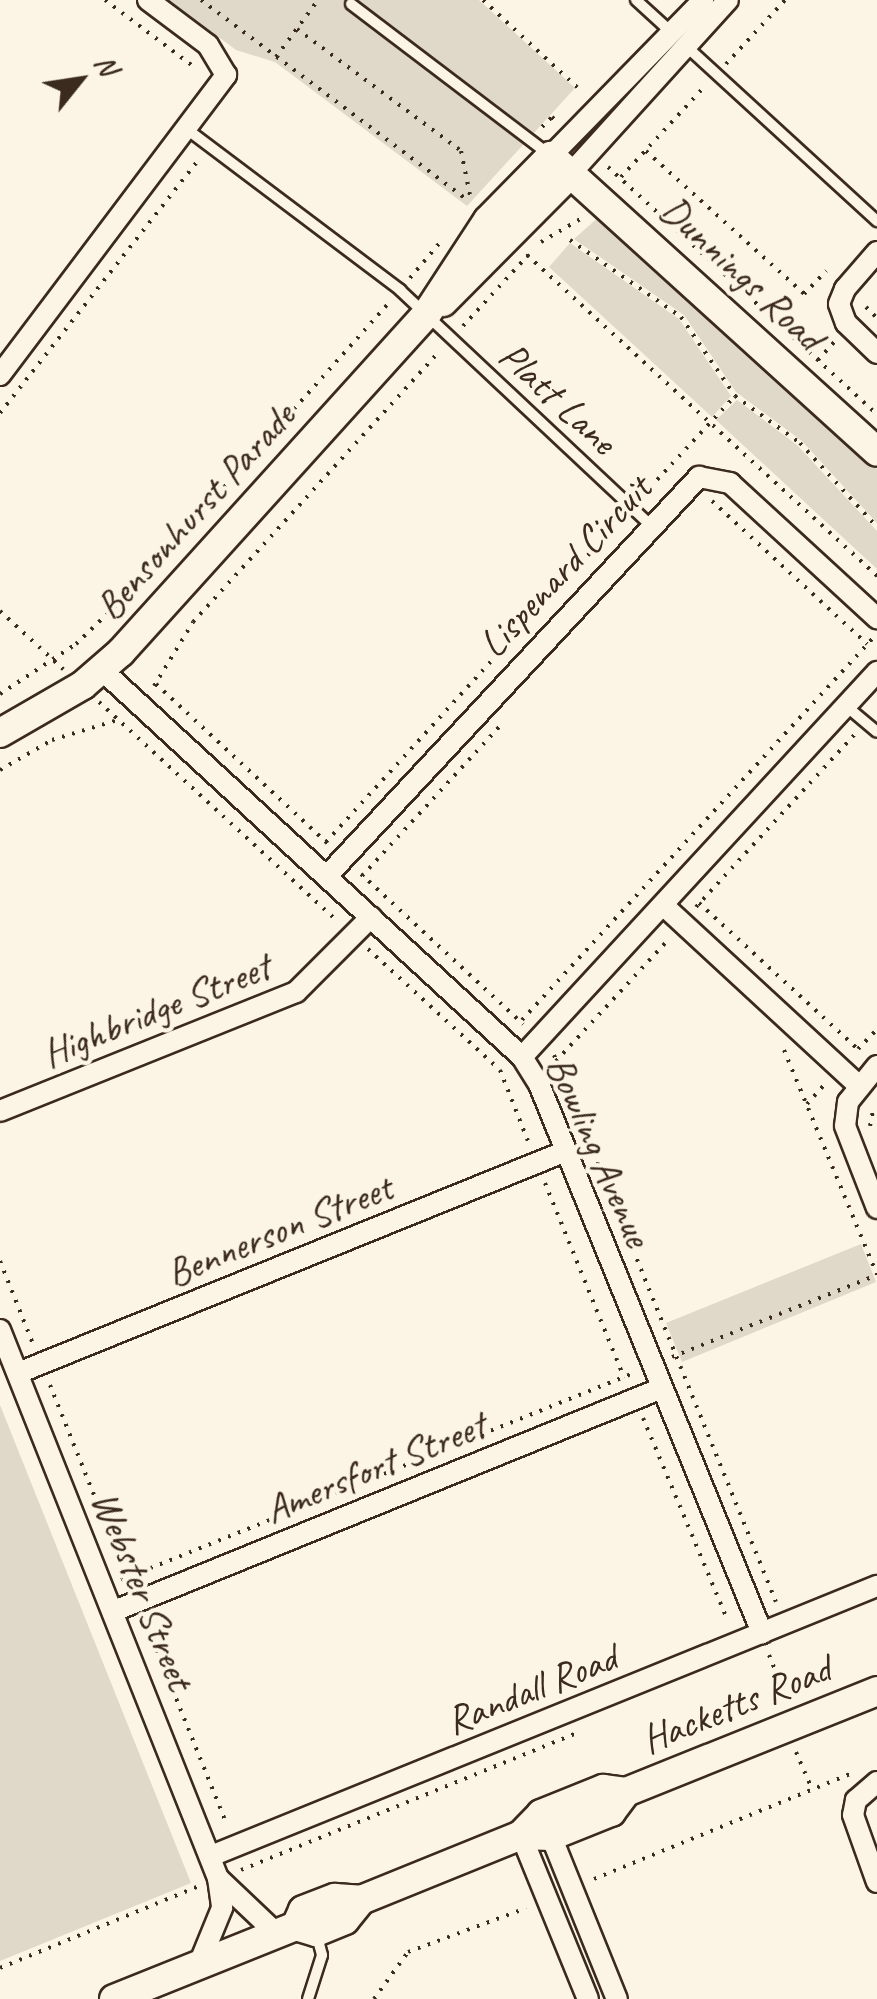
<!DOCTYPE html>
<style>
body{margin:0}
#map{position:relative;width:877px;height:1999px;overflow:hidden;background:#fcf5e5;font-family:Caveat,sans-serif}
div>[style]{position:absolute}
.green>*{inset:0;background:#e0d8c8}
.path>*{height:4px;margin-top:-2px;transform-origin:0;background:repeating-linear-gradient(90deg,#3b2a1e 0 2.5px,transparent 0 10.5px)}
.roads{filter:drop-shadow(2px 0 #3b2a1e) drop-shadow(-2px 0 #3b2a1e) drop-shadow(0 2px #3b2a1e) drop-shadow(0 -2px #3b2a1e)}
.lane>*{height:10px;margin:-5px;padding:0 5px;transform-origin:5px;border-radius:5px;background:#fcf5e5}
.street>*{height:20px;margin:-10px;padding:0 10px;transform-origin:10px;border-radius:10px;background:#fcf5e5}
.secondary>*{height:28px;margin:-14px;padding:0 14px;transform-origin:14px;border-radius:14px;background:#fcf5e5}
span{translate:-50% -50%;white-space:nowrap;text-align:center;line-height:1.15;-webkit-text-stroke:9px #fcf5e5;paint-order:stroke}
.street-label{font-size:40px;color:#3b2a1e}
.north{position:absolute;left:30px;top:30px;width:100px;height:100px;-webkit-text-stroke:8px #fcf5e5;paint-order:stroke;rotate:60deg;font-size:28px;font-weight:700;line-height:40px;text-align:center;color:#3b2a1e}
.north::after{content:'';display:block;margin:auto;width:35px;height:45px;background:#3b2a1e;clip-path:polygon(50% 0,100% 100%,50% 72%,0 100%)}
</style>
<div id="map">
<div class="green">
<div style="clip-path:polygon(169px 0,479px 0,575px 88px,467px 206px,275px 62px,236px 50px)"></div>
<div style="clip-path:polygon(601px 215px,877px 469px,877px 523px,802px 441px,736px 392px,684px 315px,574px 239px)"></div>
<div style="clip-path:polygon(570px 243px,679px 319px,731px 396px,712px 417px,549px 267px)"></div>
<div style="clip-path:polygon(737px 400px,797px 445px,877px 531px,877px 569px,716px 420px)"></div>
<div style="clip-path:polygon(861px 1244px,876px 1282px,682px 1362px,666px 1323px)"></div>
<div style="clip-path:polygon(0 1405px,191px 1883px,0 1961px)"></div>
</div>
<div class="path">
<div style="left:105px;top:0;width:110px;rotate:36.9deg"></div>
<div style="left:201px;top:0;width:335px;rotate:36.9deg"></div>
<div style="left:483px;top:0;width:129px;rotate:42.8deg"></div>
<div style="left:297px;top:29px;width:204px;rotate:36.6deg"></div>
<div style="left:461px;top:151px;width:50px;rotate:78.5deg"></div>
<div style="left:276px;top:57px;width:71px;rotate:-53.6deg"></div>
<div style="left:726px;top:64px;width:87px;rotate:-47.3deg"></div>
<div style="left:542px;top:127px;width:14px;rotate:-45deg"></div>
<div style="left:552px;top:117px;width:6px;rotate:45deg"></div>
<div style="left:646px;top:151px;width:213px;rotate:42.1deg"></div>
<div style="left:804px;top:294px;width:32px;rotate:-46deg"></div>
<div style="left:608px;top:167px;width:365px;rotate:42.6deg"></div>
<div style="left:621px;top:177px;width:125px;rotate:-47.3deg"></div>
<div style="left:570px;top:240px;width:135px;rotate:34.7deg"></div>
<div style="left:681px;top:317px;width:96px;rotate:55.6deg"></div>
<div style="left:735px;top:396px;width:80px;rotate:35.9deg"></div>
<div style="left:800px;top:443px;width:114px;rotate:47.5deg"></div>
<div style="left:541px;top:242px;width:50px;rotate:-30.2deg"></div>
<div style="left:527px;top:255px;width:475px;rotate:42.5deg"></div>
<div style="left:410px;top:278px;width:51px;rotate:-49.8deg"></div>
<div style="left:866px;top:307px;width:16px;rotate:45deg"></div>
<div style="left:463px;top:326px;width:100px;rotate:-47.4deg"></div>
<div style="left:818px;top:360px;width:25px;rotate:-48deg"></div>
<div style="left:0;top:413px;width:324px;rotate:-51.9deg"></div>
<div style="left:643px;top:495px;width:135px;rotate:-47.1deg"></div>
<div style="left:712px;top:501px;width:211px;rotate:42.7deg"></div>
<div style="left:0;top:611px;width:86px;rotate:42.6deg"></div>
<div style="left:156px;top:684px;width:235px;rotate:42.9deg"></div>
<div style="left:154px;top:686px;width:75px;rotate:-58.6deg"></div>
<div style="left:193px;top:622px;width:365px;rotate:-47.7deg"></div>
<div style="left:0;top:694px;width:91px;rotate:-33.3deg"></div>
<div style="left:76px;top:644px;width:79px;rotate:-44deg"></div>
<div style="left:133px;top:589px;width:382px;rotate:-48.2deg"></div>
<div style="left:99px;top:702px;width:321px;rotate:42.6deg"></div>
<div style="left:0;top:770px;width:60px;rotate:-30deg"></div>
<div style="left:52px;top:740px;width:69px;rotate:-16.9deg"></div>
<div style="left:326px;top:842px;width:436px;rotate:-47.6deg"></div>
<div style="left:361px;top:874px;width:221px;rotate:42.8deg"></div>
<div style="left:362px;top:876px;width:205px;rotate:-47.4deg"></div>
<div style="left:699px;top:903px;width:216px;rotate:42.6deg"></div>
<div style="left:696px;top:907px;width:235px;rotate:-47.4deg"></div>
<div style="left:368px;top:949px;width:179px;rotate:42.5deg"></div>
<div style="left:500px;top:1070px;width:76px;rotate:68.5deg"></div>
<div style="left:522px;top:1020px;width:520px;rotate:-47.42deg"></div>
<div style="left:858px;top:1049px;width:28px;rotate:-46deg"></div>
<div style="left:784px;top:1050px;width:243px;rotate:67.5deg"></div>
<div style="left:554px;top:1055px;width:590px;rotate:67.91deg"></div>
<div style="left:556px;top:1061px;width:163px;rotate:-47.2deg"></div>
<div style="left:807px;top:1104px;width:25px;rotate:-48deg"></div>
<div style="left:870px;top:1126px;width:20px;rotate:-79deg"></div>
<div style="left:545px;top:1183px;width:210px;rotate:67.9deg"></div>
<div style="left:0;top:1261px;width:89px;rotate:68.3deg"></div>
<div style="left:672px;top:1357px;width:221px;rotate:-21.8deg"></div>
<div style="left:50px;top:1385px;width:210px;rotate:68.2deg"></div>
<div style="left:643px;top:1418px;width:220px;rotate:67.3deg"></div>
<div style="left:121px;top:1580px;width:550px;rotate:-21.99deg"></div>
<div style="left:145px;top:1621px;width:220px;rotate:68.1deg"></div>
<div style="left:769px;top:1655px;width:48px;rotate:67.8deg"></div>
<div style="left:796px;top:1752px;width:40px;rotate:66.6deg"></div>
<div style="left:241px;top:1870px;width:361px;rotate:-22.2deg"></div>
<div style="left:594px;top:1879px;width:279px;rotate:-22.3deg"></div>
<div style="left:0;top:1968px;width:215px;rotate:-22.4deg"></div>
<div style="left:374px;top:1999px;width:58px;rotate:-54.1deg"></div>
<div style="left:408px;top:1952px;width:126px;rotate:-20.4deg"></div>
</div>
<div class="roads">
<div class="lane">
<div style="left:636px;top:0;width:47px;rotate:42.4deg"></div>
<div style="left:351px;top:4px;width:250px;rotate:37.2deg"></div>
<div style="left:687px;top:47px;width:258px;rotate:42.5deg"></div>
<div style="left:188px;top:130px;width:266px;rotate:37deg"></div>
<div style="left:400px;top:290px;width:343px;rotate:43.2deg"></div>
<div style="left:846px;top:706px;width:40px;rotate:40deg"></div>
<div style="left:308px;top:1999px;width:46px;rotate:-72.3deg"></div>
<div style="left:322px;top:1955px;width:23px;rotate:-105deg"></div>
</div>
<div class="street">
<div style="left:551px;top:156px;width:218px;rotate:-45.7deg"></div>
<div style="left:572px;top:172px;width:232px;rotate:-47.8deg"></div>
<div style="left:877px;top:252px;width:49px;rotate:130.9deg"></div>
<div style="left:845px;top:289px;width:16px;rotate:112deg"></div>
<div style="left:839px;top:304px;width:20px;rotate:70deg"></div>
<div style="left:846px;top:323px;width:43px;rotate:44.1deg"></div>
<div style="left:0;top:375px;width:376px;rotate:-53deg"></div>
<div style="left:226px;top:75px;width:35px;rotate:-121deg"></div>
<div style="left:208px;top:45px;width:75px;rotate:-143.1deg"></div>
<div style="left:102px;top:670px;width:571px;rotate:42.66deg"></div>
<div style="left:522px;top:1057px;width:32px;rotate:58deg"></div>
<div style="left:539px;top:1084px;width:593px;rotate:67.89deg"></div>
<div style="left:327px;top:876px;width:546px;rotate:-47.01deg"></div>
<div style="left:699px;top:477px;width:32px;rotate:11deg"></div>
<div style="left:730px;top:483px;width:200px;rotate:42.6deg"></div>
<div style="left:663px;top:905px;width:267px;rotate:42.7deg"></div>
<div style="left:522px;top:1057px;width:524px;rotate:-47.32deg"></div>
<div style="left:877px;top:1066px;width:46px;rotate:128.9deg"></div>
<div style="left:848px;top:1102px;width:24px;rotate:97deg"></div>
<div style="left:845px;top:1126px;width:88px;rotate:68.7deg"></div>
<div style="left:0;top:1111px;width:319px;rotate:-21.9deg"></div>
<div style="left:296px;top:992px;width:106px;rotate:-45deg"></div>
<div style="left:0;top:1330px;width:590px;rotate:68.31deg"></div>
<div style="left:218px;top:1878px;width:30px;rotate:82deg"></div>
<div style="left:222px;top:1908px;width:61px;rotate:112.3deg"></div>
<div style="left:18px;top:1373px;width:591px;rotate:-22.05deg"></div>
<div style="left:114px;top:1611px;width:592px;rotate:-22.14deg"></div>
<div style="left:877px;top:1782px;width:28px;rotate:139deg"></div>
<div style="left:856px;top:1800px;width:15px;rotate:101deg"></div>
<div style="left:853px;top:1815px;width:71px;rotate:70.3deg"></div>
<div style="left:521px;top:1835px;width:177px;rotate:67.8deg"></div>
<div style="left:551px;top:1836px;width:176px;rotate:68deg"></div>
<div style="left:211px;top:1856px;width:719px;rotate:-22.07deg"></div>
<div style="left:218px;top:1878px;width:81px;rotate:43.5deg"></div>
</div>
<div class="secondary">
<div style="left:443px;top:302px;width:183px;rotate:-45.2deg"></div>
<div style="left:0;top:733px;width:96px;rotate:-30deg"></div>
<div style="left:83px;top:685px;width:50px;rotate:-41deg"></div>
<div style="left:121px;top:652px;width:455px;rotate:-47.9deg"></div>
<div style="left:426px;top:315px;width:113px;rotate:-56.9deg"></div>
<div style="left:488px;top:220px;width:90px;rotate:-45.5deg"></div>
<div style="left:551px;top:156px;width:440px;rotate:42.2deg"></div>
<div style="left:521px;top:1835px;width:29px;rotate:-46deg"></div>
<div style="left:541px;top:1814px;width:67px;rotate:-22deg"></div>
<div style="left:603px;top:1789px;width:23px;rotate:7deg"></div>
<div style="left:626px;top:1792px;width:271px;rotate:-21.9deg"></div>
<div style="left:296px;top:1926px;width:17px;rotate:-66deg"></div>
<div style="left:303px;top:1910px;width:34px;rotate:-21deg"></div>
<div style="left:335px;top:1898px;width:26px;rotate:4deg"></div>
<div style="left:361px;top:1900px;width:173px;rotate:-22.1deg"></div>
<div style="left:521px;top:1835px;width:30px;rotate:2deg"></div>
<div style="left:551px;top:1836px;width:65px;rotate:-21.8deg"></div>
<div style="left:611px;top:1812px;width:25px;rotate:-53deg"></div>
<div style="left:114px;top:1999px;width:196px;rotate:-21.9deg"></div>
<div style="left:296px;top:1926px;width:21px;rotate:17deg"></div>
<div style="left:316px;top:1932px;width:31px;rotate:-22deg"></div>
<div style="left:345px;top:1920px;width:26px;rotate:-51deg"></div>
</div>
</div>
<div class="street-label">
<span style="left:742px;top:273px;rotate:43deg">Dunnings Road</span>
<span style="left:558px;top:398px;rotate:43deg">Platt Lane</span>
<span style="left:195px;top:511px;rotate:-48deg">Bensonhurst Parade</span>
<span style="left:565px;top:566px;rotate:-47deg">Lispenard Circuit</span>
<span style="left:156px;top:1010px;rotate:-22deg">Highbridge Street</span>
<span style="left:599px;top:1151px;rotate:66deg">Bowling Avenue</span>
<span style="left:279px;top:1230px;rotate:-22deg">Bennerson Street</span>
<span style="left:375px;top:1467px;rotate:-22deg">Amersfort Street</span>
<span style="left:143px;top:1590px;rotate:68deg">Webster Street</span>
<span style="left:531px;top:1689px;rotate:-22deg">Randall Road</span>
<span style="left:736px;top:1704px;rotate:-22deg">Hacketts Road</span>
</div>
<div class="north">N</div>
</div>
